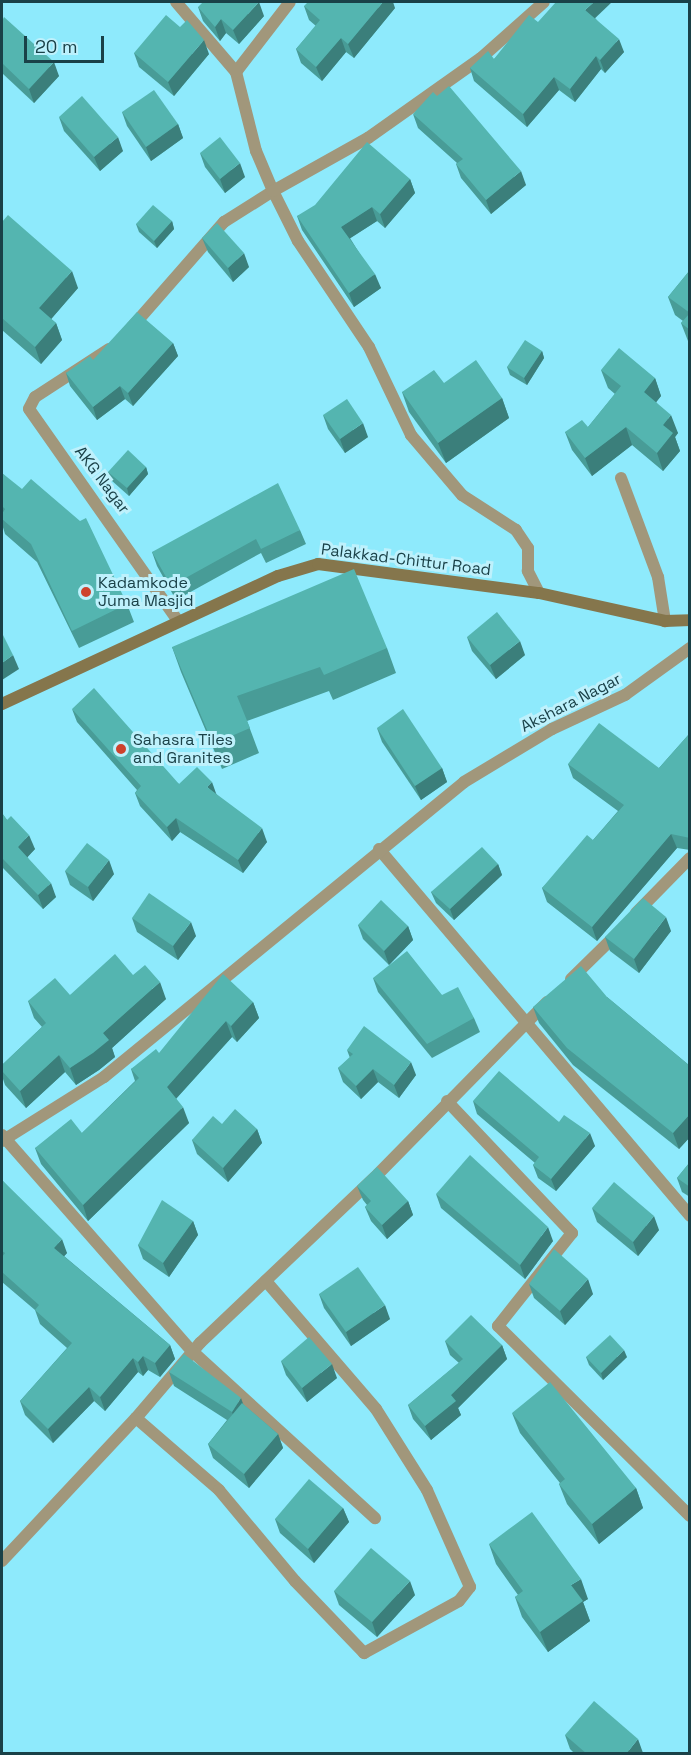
<!DOCTYPE html>
<style>
body{margin:0}
#map{position:relative;width:691px;height:1755px;overflow:hidden;background:#8eeafc;font-family:"Space Grotesk",sans-serif}
div>[style]{position:absolute}
.minor>*{height:12px;margin:-6px;padding:0 6px;transform-origin:6px;border-radius:6px;background:#a1977b}
.secondary>*{height:12px;margin:-6px;padding:0 6px;transform-origin:6px;border-radius:6px;background:#85764c}
.wall>*{inset:0;background:#489c97}
.shaded-wall>*{inset:0;background:#3b7f7b}
.building>*{inset:0;background:#54b5b0}
.dots>*{width:16px;height:16px;translate:-50% -50%;box-sizing:border-box;border:3px solid #bef1fc;border-radius:50%}
span{translate:-50% -50%;white-space:nowrap;text-align:center;line-height:1.15;-webkit-text-stroke:6px #bef1fc;paint-order:stroke}
.street-label{font-size:16px;color:#1a4148}
.poi-label{font-size:16px;color:#1a4148}
.left{translate:0 -50%;text-align:left}
.frame{position:absolute;inset:0;border:3px solid #1a4148;pointer-events:none}
.scale{position:absolute;left:24px;top:36px;width:80px;height:27px;box-sizing:border-box;border:3px solid #1a4148;border-top:0;padding-left:8px;font-size:18px;line-height:21px;white-space:nowrap;color:#1a4148;-webkit-text-stroke:4px #bef1fc;paint-order:stroke}
</style>
<div id="map">
<div class="minor">
<div style="left:236px;top:72px;width:88px;rotate:-52.4deg"></div>
<div style="left:132px;top:327px;width:140px;rotate:-48.8deg"></div>
<div style="left:224px;top:222px;width:58px;rotate:-32.3deg"></div>
<div style="left:273px;top:191px;width:43px;rotate:-113deg"></div>
<div style="left:256px;top:151px;width:81px;rotate:-104.2deg"></div>
<div style="left:236px;top:72px;width:92px;rotate:-130.6deg"></div>
<div style="left:109px;top:349px;width:88px;rotate:147deg"></div>
<div style="left:35px;top:397px;width:13px;rotate:117deg"></div>
<div style="left:29px;top:409px;width:259px;rotate:54.9deg"></div>
<div style="left:621px;top:478px;width:106px;rotate:69.5deg"></div>
<div style="left:658px;top:577px;width:45px;rotate:81deg"></div>
<div style="left:539px;top:593px;width:25px;rotate:-117deg"></div>
<div style="left:528px;top:571px;width:23px;rotate:-90deg"></div>
<div style="left:528px;top:548px;width:22px;rotate:-124deg"></div>
<div style="left:516px;top:530px;width:64px;rotate:-147.1deg"></div>
<div style="left:462px;top:495px;width:79px;rotate:-130.4deg"></div>
<div style="left:411px;top:435px;width:98px;rotate:-115.5deg"></div>
<div style="left:369px;top:347px;width:128px;rotate:-123.8deg"></div>
<div style="left:298px;top:241px;width:56px;rotate:-116.6deg"></div>
<div style="left:273px;top:191px;width:109px;rotate:-29.2deg"></div>
<div style="left:368px;top:138px;width:138px;rotate:-35.3deg"></div>
<div style="left:481px;top:58px;width:84px;rotate:-41.6deg"></div>
<div style="left:379px;top:849px;width:481px;rotate:49.7deg"></div>
<div style="left:636px;top:913px;width:77px;rotate:-45.5deg"></div>
<div style="left:571px;top:979px;width:66px;rotate:-44.4deg"></div>
<div style="left:447px;top:1101px;width:182px;rotate:46.6deg"></div>
<div style="left:572px;top:1233px;width:119px;rotate:128.5deg"></div>
<div style="left:498px;top:1326px;width:270px;rotate:44.7deg"></div>
<div style="left:2px;top:1135px;width:288px;rotate:48.7deg"></div>
<div style="left:192px;top:1351px;width:248px;rotate:42.4deg"></div>
<div style="left:2px;top:1141px;width:120px;rotate:-32.1deg"></div>
<div style="left:104px;top:1077px;width:465px;rotate:-39.3deg"></div>
<div style="left:464px;top:782px;width:103px;rotate:-31.1deg"></div>
<div style="left:552px;top:729px;width:81px;rotate:-25deg"></div>
<div style="left:625px;top:695px;width:80px;rotate:-35.9deg"></div>
<div style="left:136px;top:1418px;width:99px;rotate:-49.5deg"></div>
<div style="left:200px;top:1343px;width:245px;rotate:-43.5deg"></div>
<div style="left:378px;top:1174px;width:241px;rotate:-45.5deg"></div>
<div style="left:2px;top:1561px;width:196px;rotate:-46.9deg"></div>
<div style="left:136px;top:1418px;width:110px;rotate:40.9deg"></div>
<div style="left:219px;top:1490px;width:119px;rotate:50.1deg"></div>
<div style="left:295px;top:1581px;width:100px;rotate:46.2deg"></div>
<div style="left:364px;top:1653px;width:108px;rotate:-28.7deg"></div>
<div style="left:459px;top:1601px;width:18px;rotate:-52deg"></div>
<div style="left:470px;top:1587px;width:106px;rotate:-113.9deg"></div>
<div style="left:427px;top:1490px;width:96px;rotate:-122.2deg"></div>
<div style="left:376px;top:1409px;width:169px;rotate:-130.7deg"></div>
</div>
<div class="secondary">
<div style="left:2px;top:704px;width:304px;rotate:-24.9deg"></div>
<div style="left:278px;top:576px;width:42px;rotate:-16.7deg"></div>
<div style="left:318px;top:564px;width:223px;rotate:7.5deg"></div>
<div style="left:539px;top:593px;width:129px;rotate:12.5deg"></div>
<div style="left:665px;top:621px;width:25px;rotate:-2deg"></div>
</div>
<div class="wall">
<div style="clip-path:polygon(304px 6px,395px 8px,354px 58px,346px 52px,322px 81px,301px 63px,296px 49px,316px 26px,309px 20px)"></div>
<div style="clip-path:polygon(198px 7px,264px 16px,239px 44px,226px 33px,220px 41px,203px 21px)"></div>
<div style="clip-path:polygon(595px 18px,624px 52px,605px 73px,601px 69px,575px 102px,559px 90px,527px 127px,474px 81px,470px 68px,494px 59px,538px 22px)"></div>
<div style="clip-path:polygon(2px 21px,59px 76px,34px 103px,2px 73px)"></div>
<div style="clip-path:polygon(134px 53px,209px 54px,174px 96px,139px 67px)"></div>
<div style="clip-path:polygon(122px 112px,178px 124px,183px 138px,151px 161px,127px 126px)"></div>
<div style="clip-path:polygon(413px 114px,526px 185px,491px 214px,461px 178px,456px 164px,457px 163px,418px 128px)"></div>
<div style="clip-path:polygon(59px 117px,123px 151px,100px 171px,64px 131px)"></div>
<div style="clip-path:polygon(200px 153px,245px 177px,225px 193px,205px 167px)"></div>
<div style="clip-path:polygon(410px 179px,415px 193px,385px 228px,377px 221px,350px 238px,381px 288px,354px 307px,302px 230px,297px 216px)"></div>
<div style="clip-path:polygon(172px 221px,174px 229px,157px 248px,139px 232px,136px 224px)"></div>
<div style="clip-path:polygon(2px 222px,78px 288px,51px 319px,56px 323px,62px 340px,41px 364px,2px 330px)"></div>
<div style="clip-path:polygon(202px 238px,249px 267px,233px 282px,208px 252px)"></div>
<div style="clip-path:polygon(690px 270px,690px 343px,688px 341px,681px 323px,683px 321px,675px 315px,668px 297px)"></div>
<div style="clip-path:polygon(173px 343px,178px 356px,133px 406px,125px 399px,97px 420px,70px 386px,66px 373px,93px 360px)"></div>
<div style="clip-path:polygon(542px 351px,544px 358px,527px 385px,510px 375px,507px 367px)"></div>
<div style="clip-path:polygon(601px 370px,655px 378px,661px 396px,656px 402px,678px 433px,675px 437px,680px 451px,663px 471px,632px 445px,592px 476px,572px 450px,565px 432px,588px 427px,615px 394px,608px 388px)"></div>
<div style="clip-path:polygon(444px 383px,502px 398px,509px 418px,446px 463px,409px 412px,402px 392px)"></div>
<div style="clip-path:polygon(323px 415px,368px 437px,345px 453px,328px 429px)"></div>
<div style="clip-path:polygon(146px 467px,148px 474px,129px 496px,111px 480px,108px 472px)"></div>
<div style="clip-path:polygon(2px 473px,127px 604px,134px 622px,79px 648px,37px 562px,5px 534px,2px 524px)"></div>
<div style="clip-path:polygon(300px 530px,306px 544px,266px 563px,261px 553px,176px 600px,157px 566px,152px 552px)"></div>
<div style="clip-path:polygon(467px 637px,525px 655px,496px 679px,472px 651px)"></div>
<div style="clip-path:polygon(172px 647px,387px 648px,396px 673px,333px 700px,329px 691px,247px 721px,259px 753px,222px 769px,181px 672px)"></div>
<div style="clip-path:polygon(72px 709px,179px 784px,216px 794px,267px 842px,243px 873px,180px 832px,172px 841px,140px 806px,135px 793px,137px 790px,77px 722px)"></div>
<div style="clip-path:polygon(377px 728px,442px 768px,447px 782px,421px 800px,382px 742px)"></div>
<div style="clip-path:polygon(690px 733px,690px 850px,677px 848px,597px 941px,547px 902px,542px 888px,593px 840px,618px 811px,573px 778px,568px 764px,659px 768px)"></div>
<div style="clip-path:polygon(2px 813px,7px 820px,35px 849px,27px 857px,56px 897px,43px 909px,2px 867px)"></div>
<div style="clip-path:polygon(498px 864px,502px 875px,454px 920px,436px 903px,431px 892px)"></div>
<div style="clip-path:polygon(65px 871px,114px 874px,93px 901px,70px 885px)"></div>
<div style="clip-path:polygon(132px 918px,196px 936px,178px 960px,137px 932px)"></div>
<div style="clip-path:polygon(358px 925px,408px 926px,413px 940px,389px 965px,363px 939px)"></div>
<div style="clip-path:polygon(671px 931px,639px 973px,610px 951px,605px 937px)"></div>
<div style="clip-path:polygon(133px 975px,166px 999px,112px 1048px,115px 1057px,99px 1070px,76px 1085px,65px 1072px,26px 1108px,5px 1085px,2px 1076px,2px 1065px,42px 1027px,34px 1018px,28px 1001px,70px 995px)"></div>
<div style="clip-path:polygon(373px 978px,442px 995px,474px 1018px,480px 1032px,432px 1058px,378px 992px)"></div>
<div style="clip-path:polygon(607px 997px,690px 1066px,690px 1137px,679px 1149px,573px 1065px,539px 1023px,533px 1007px)"></div>
<div style="clip-path:polygon(253px 1002px,259px 1018px,237px 1042px,232px 1037px,176px 1099px,189px 1123px,88px 1221px,41px 1164px,35px 1148px,82px 1133px,135px 1081px,131px 1069px)"></div>
<div style="clip-path:polygon(347px 1050px,416px 1075px,399px 1098px,378px 1082px,361px 1099px,343px 1082px,338px 1068px,350px 1058px)"></div>
<div style="clip-path:polygon(473px 1101px,559px 1122px,595px 1146px,556px 1191px,538px 1178px,533px 1165px,535px 1163px,477px 1114px)"></div>
<div style="clip-path:polygon(222px 1124px,257px 1129px,262px 1143px,228px 1182px,197px 1154px,192px 1140px)"></div>
<div style="clip-path:polygon(690px 1162px,690px 1197px,682px 1192px,677px 1178px)"></div>
<div style="clip-path:polygon(2px 1180px,67px 1253px,64px 1256px,170px 1345px,175px 1359px,160px 1377px,148px 1370px,143px 1376px,138px 1372px,105px 1411px,94px 1401px,53px 1443px,25px 1415px,20px 1401px,67px 1348px,40px 1324px,35px 1310px,2px 1282px)"></div>
<div style="clip-path:polygon(357px 1186px,408px 1201px,413px 1215px,387px 1239px,371px 1221px,365px 1207px,367px 1205px,363px 1200px)"></div>
<div style="clip-path:polygon(436px 1194px,553px 1241px,525px 1279px,441px 1208px)"></div>
<div style="clip-path:polygon(592px 1208px,659px 1230px,638px 1256px,597px 1222px)"></div>
<div style="clip-path:polygon(193px 1221px,198px 1235px,169px 1277px,143px 1259px,138px 1245px)"></div>
<div style="clip-path:polygon(529px 1284px,593px 1294px,565px 1325px,534px 1298px)"></div>
<div style="clip-path:polygon(319px 1294px,390px 1319px,351px 1346px,324px 1308px)"></div>
<div style="clip-path:polygon(445px 1341px,502px 1345px,507px 1359px,458px 1408px,461px 1415px,431px 1440px,413px 1419px,408px 1405px,459px 1363px,450px 1355px)"></div>
<div style="clip-path:polygon(586px 1357px,627px 1357px,603px 1380px,589px 1365px)"></div>
<div style="clip-path:polygon(281px 1361px,337px 1378px,307px 1402px,286px 1375px)"></div>
<div style="clip-path:polygon(169px 1372px,244px 1405px,278px 1434px,283px 1448px,249px 1488px,213px 1458px,208px 1444px,227px 1420px,174px 1386px)"></div>
<div style="clip-path:polygon(512px 1413px,636px 1488px,643px 1508px,599px 1544px,567px 1504px,559px 1484px,560px 1483px,520px 1433px)"></div>
<div style="clip-path:polygon(343px 1508px,349px 1522px,314px 1563px,280px 1533px,275px 1519px)"></div>
<div style="clip-path:polygon(489px 1544px,588px 1599px,583px 1602px,590px 1621px,548px 1652px,522px 1617px,515px 1597px,518px 1595px,496px 1564px)"></div>
<div style="clip-path:polygon(334px 1591px,415px 1595px,377px 1637px,339px 1605px)"></div>
<div style="clip-path:polygon(565px 1735px,643px 1753px,643px 1754px,575px 1754px,570px 1749px)"></div>
</div>
<div class="shaded-wall">
<div style="clip-path:polygon(259px 2px,264px 16px,239px 44px,233px 30px)"></div>
<div style="clip-path:polygon(383px 2px,393px 2px,395px 8px,354px 58px,348px 44px)"></div>
<div style="clip-path:polygon(594px 2px,612px 2px,590px 23px,585px 10px)"></div>
<div style="clip-path:polygon(221px 19px,226px 33px,220px 41px,215px 27px)"></div>
<div style="clip-path:polygon(341px 38px,346px 52px,322px 81px,316px 67px)"></div>
<div style="clip-path:polygon(619px 39px,624px 52px,605px 73px,600px 60px)"></div>
<div style="clip-path:polygon(204px 40px,209px 54px,174px 96px,168px 82px)"></div>
<div style="clip-path:polygon(596px 56px,601px 69px,575px 102px,570px 89px)"></div>
<div style="clip-path:polygon(54px 62px,59px 76px,34px 103px,29px 89px)"></div>
<div style="clip-path:polygon(554px 77px,559px 90px,527px 127px,523px 114px)"></div>
<div style="clip-path:polygon(178px 124px,183px 138px,151px 161px,146px 147px)"></div>
<div style="clip-path:polygon(118px 137px,123px 151px,100px 171px,94px 157px)"></div>
<div style="clip-path:polygon(240px 163px,245px 177px,225px 193px,220px 179px)"></div>
<div style="clip-path:polygon(521px 171px,526px 185px,491px 214px,486px 200px)"></div>
<div style="clip-path:polygon(410px 179px,415px 193px,385px 228px,380px 214px)"></div>
<div style="clip-path:polygon(372px 207px,377px 221px,346px 241px,341px 227px)"></div>
<div style="clip-path:polygon(172px 221px,174px 229px,157px 248px,154px 241px)"></div>
<div style="clip-path:polygon(244px 253px,249px 267px,233px 282px,228px 268px)"></div>
<div style="clip-path:polygon(72px 271px,78px 288px,46px 325px,39px 308px)"></div>
<div style="clip-path:polygon(375px 274px,381px 288px,354px 307px,349px 293px)"></div>
<div style="clip-path:polygon(56px 323px,62px 340px,41px 364px,35px 347px)"></div>
<div style="clip-path:polygon(173px 343px,178px 356px,133px 406px,128px 393px)"></div>
<div style="clip-path:polygon(542px 351px,544px 358px,527px 385px,524px 378px)"></div>
<div style="clip-path:polygon(655px 378px,661px 396px,650px 410px,644px 392px)"></div>
<div style="clip-path:polygon(120px 386px,125px 399px,97px 420px,93px 407px)"></div>
<div style="clip-path:polygon(502px 398px,509px 418px,446px 463px,438px 443px)"></div>
<div style="clip-path:polygon(671px 415px,678px 433px,675px 437px,680px 451px,663px 471px,657px 453px,663px 425px)"></div>
<div style="clip-path:polygon(363px 423px,368px 437px,345px 453px,340px 439px)"></div>
<div style="clip-path:polygon(626px 427px,632px 445px,592px 476px,585px 458px)"></div>
<div style="clip-path:polygon(146px 467px,148px 474px,129px 496px,127px 488px)"></div>
<div style="clip-path:polygon(520px 641px,525px 655px,496px 679px,490px 665px)"></div>
<div style="clip-path:polygon(13px 655px,19px 669px,2px 680px,2px 663px)"></div>
<div style="clip-path:polygon(442px 768px,447px 782px,421px 800px,415px 786px)"></div>
<div style="clip-path:polygon(212px 782px,217px 796px,207px 787px)"></div>
<div style="clip-path:polygon(176px 818px,180px 832px,172px 841px,167px 827px)"></div>
<div style="clip-path:polygon(262px 828px,267px 842px,243px 873px,238px 860px)"></div>
<div style="clip-path:polygon(671px 834px,677px 848px,597px 941px,592px 927px)"></div>
<div style="clip-path:polygon(29px 835px,35px 849px,24px 861px,18px 847px)"></div>
<div style="clip-path:polygon(109px 860px,114px 874px,93px 901px,88px 887px)"></div>
<div style="clip-path:polygon(498px 864px,502px 875px,454px 920px,450px 909px)"></div>
<div style="clip-path:polygon(51px 883px,56px 897px,43px 909px,38px 895px)"></div>
<div style="clip-path:polygon(666px 917px,671px 931px,639px 973px,634px 959px)"></div>
<div style="clip-path:polygon(191px 922px,196px 936px,178px 960px,173px 946px)"></div>
<div style="clip-path:polygon(408px 926px,413px 940px,389px 965px,384px 951px)"></div>
<div style="clip-path:polygon(160px 982px,166px 999px,112px 1048px,115px 1057px,99px 1070px,76px 1085px,70px 1068px,103px 1033px)"></div>
<div style="clip-path:polygon(253px 1002px,259px 1018px,237px 1042px,231px 1026px)"></div>
<div style="clip-path:polygon(226px 1021px,232px 1037px,172px 1103px,167px 1087px)"></div>
<div style="clip-path:polygon(59px 1055px,65px 1072px,26px 1108px,20px 1091px)"></div>
<div style="clip-path:polygon(411px 1062px,416px 1075px,399px 1098px,394px 1085px)"></div>
<div style="clip-path:polygon(373px 1069px,378px 1082px,361px 1099px,356px 1086px)"></div>
<div style="clip-path:polygon(183px 1107px,189px 1123px,88px 1221px,83px 1205px)"></div>
<div style="clip-path:polygon(690px 1114px,690px 1137px,679px 1149px,673px 1133px)"></div>
<div style="clip-path:polygon(257px 1129px,262px 1143px,228px 1182px,223px 1168px)"></div>
<div style="clip-path:polygon(590px 1133px,595px 1146px,556px 1191px,551px 1179px)"></div>
<div style="clip-path:polygon(408px 1201px,413px 1215px,387px 1239px,382px 1225px)"></div>
<div style="clip-path:polygon(654px 1216px,659px 1230px,638px 1256px,633px 1242px)"></div>
<div style="clip-path:polygon(193px 1221px,198px 1235px,169px 1277px,163px 1263px)"></div>
<div style="clip-path:polygon(548px 1227px,553px 1241px,525px 1279px,520px 1265px)"></div>
<div style="clip-path:polygon(62px 1239px,67px 1253px,59px 1262px,54px 1248px)"></div>
<div style="clip-path:polygon(588px 1279px,593px 1294px,565px 1325px,560px 1311px)"></div>
<div style="clip-path:polygon(385px 1305px,390px 1319px,351px 1346px,346px 1332px)"></div>
<div style="clip-path:polygon(170px 1345px,175px 1359px,160px 1377px,155px 1363px)"></div>
<div style="clip-path:polygon(502px 1345px,507px 1359px,458px 1408px,461px 1415px,431px 1440px,425px 1426px,451px 1395px)"></div>
<div style="clip-path:polygon(624px 1350px,627px 1357px,603px 1380px,601px 1373px)"></div>
<div style="clip-path:polygon(143px 1356px,148px 1370px,143px 1376px,138px 1362px)"></div>
<div style="clip-path:polygon(133px 1358px,138px 1372px,105px 1411px,100px 1397px)"></div>
<div style="clip-path:polygon(332px 1364px,337px 1378px,307px 1402px,302px 1388px)"></div>
<div style="clip-path:polygon(89px 1387px,94px 1401px,53px 1443px,48px 1429px)"></div>
<div style="clip-path:polygon(241px 1398px,246px 1412px,237px 1426px,232px 1412px)"></div>
<div style="clip-path:polygon(278px 1434px,283px 1448px,249px 1488px,244px 1474px)"></div>
<div style="clip-path:polygon(636px 1488px,643px 1508px,599px 1544px,592px 1524px)"></div>
<div style="clip-path:polygon(343px 1508px,349px 1522px,314px 1563px,308px 1549px)"></div>
<div style="clip-path:polygon(581px 1579px,588px 1599px,583px 1602px,590px 1621px,548px 1652px,540px 1632px,571px 1585px)"></div>
<div style="clip-path:polygon(410px 1581px,415px 1595px,377px 1637px,372px 1622px)"></div>
<div style="clip-path:polygon(638px 1739px,643px 1753px,643px 1754px,626px 1754px)"></div>
</div>
<div class="building">
<div style="clip-path:polygon(203px 2px,259px 2px,233px 30px,221px 19px,215px 27px,198px 7px)"></div>
<div style="clip-path:polygon(308px 2px,383px 2px,348px 44px,341px 38px,316px 67px,296px 49px,320px 20px,304px 6px)"></div>
<div style="clip-path:polygon(556px 2px,594px 2px,585px 10px,619px 39px,600px 60px,596px 56px,570px 89px,554px 77px,523px 114px,470px 68px,488px 51px,494px 59px,529px 15px,538px 22px)"></div>
<div style="clip-path:polygon(166px 15px,180px 27px,187px 20px,204px 40px,168px 82px,134px 53px)"></div>
<div style="clip-path:polygon(4px 17px,54px 62px,29px 89px,2px 63px,2px 21px)"></div>
<div style="clip-path:polygon(449px 86px,521px 171px,486px 200px,456px 164px,463px 159px,413px 114px,433px 92px,437px 96px)"></div>
<div style="clip-path:polygon(154px 90px,178px 124px,146px 147px,122px 112px)"></div>
<div style="clip-path:polygon(82px 96px,118px 137px,94px 157px,59px 117px)"></div>
<div style="clip-path:polygon(220px 137px,240px 163px,220px 179px,200px 153px)"></div>
<div style="clip-path:polygon(367px 142px,410px 179px,380px 214px,372px 207px,341px 227px,375px 274px,349px 293px,297px 216px,315px 205px)"></div>
<div style="clip-path:polygon(153px 205px,172px 221px,154px 241px,136px 224px)"></div>
<div style="clip-path:polygon(8px 215px,72px 271px,39px 308px,56px 323px,35px 347px,2px 318px,2px 222px)"></div>
<div style="clip-path:polygon(217px 223px,244px 253px,228px 268px,202px 238px)"></div>
<div style="clip-path:polygon(690px 270px,690px 313px,668px 297px)"></div>
<div style="clip-path:polygon(137px 312px,173px 343px,128px 393px,120px 386px,93px 407px,66px 373px,90px 356px,93px 360px)"></div>
<div style="clip-path:polygon(690px 313px,690px 330px,681px 323px)"></div>
<div style="clip-path:polygon(525px 340px,542px 351px,524px 378px,507px 367px)"></div>
<div style="clip-path:polygon(619px 348px,655px 378px,644px 392px,671px 415px,663px 425px,673px 433px,657px 453px,626px 427px,585px 458px,565px 432px,582px 420px,588px 427px,621px 386px,601px 370px)"></div>
<div style="clip-path:polygon(476px 360px,502px 398px,438px 443px,402px 392px,434px 370px,444px 383px)"></div>
<div style="clip-path:polygon(347px 399px,363px 423px,340px 439px,323px 415px)"></div>
<div style="clip-path:polygon(128px 450px,146px 467px,127px 488px,108px 472px)"></div>
<div style="clip-path:polygon(2px 473px,22px 489px,31px 479px,80px 521px,86px 518px,127px 604px,72px 631px,31px 544px,2px 519px,2px 514px,5px 509px,2px 506px)"></div>
<div style="clip-path:polygon(278px 483px,300px 530px,261px 549px,256px 539px,171px 586px,152px 552px)"></div>
<div style="clip-path:polygon(690px 545px,690px 559px,688px 559px)"></div>
<div style="clip-path:polygon(354px 569px,387px 648px,324px 675px,320px 667px,237px 696px,250px 728px,213px 744px,172px 647px)"></div>
<div style="clip-path:polygon(497px 612px,520px 641px,490px 665px,467px 637px)"></div>
<div style="clip-path:polygon(2px 633px,13px 655px,2px 663px)"></div>
<div style="clip-path:polygon(94px 688px,179px 784px,197px 767px,212px 782px,207px 787px,262px 828px,238px 860px,176px 818px,167px 827px,135px 793px,141px 786px,72px 709px)"></div>
<div style="clip-path:polygon(403px 709px,442px 768px,415px 786px,377px 728px)"></div>
<div style="clip-path:polygon(599px 723px,659px 768px,690px 733px,690px 838px,671px 834px,592px 927px,542px 888px,587px 835px,593px 840px,624px 805px,568px 764px)"></div>
<div style="clip-path:polygon(2px 813px,7px 820px,11px 816px,29px 835px,18px 847px,51px 883px,38px 895px,2px 858px)"></div>
<div style="clip-path:polygon(87px 843px,109px 860px,88px 887px,65px 871px)"></div>
<div style="clip-path:polygon(482px 847px,498px 864px,450px 909px,431px 892px)"></div>
<div style="clip-path:polygon(149px 893px,191px 922px,173px 946px,132px 918px)"></div>
<div style="clip-path:polygon(643px 898px,666px 917px,634px 959px,605px 937px)"></div>
<div style="clip-path:polygon(381px 900px,408px 926px,384px 951px,358px 925px)"></div>
<div style="clip-path:polygon(407px 951px,442px 995px,458px 987px,474px 1018px,427px 1044px,373px 978px)"></div>
<div style="clip-path:polygon(115px 954px,133px 975px,145px 965px,160px 982px,103px 1033px,109px 1040px,93px 1053px,70px 1068px,59px 1055px,20px 1091px,2px 1071px,2px 1065px,46px 1023px,28px 1001px,55px 978px,70px 995px)"></div>
<div style="clip-path:polygon(581px 966px,607px 997px,690px 1066px,690px 1114px,673px 1133px,567px 1048px,533px 1007px)"></div>
<div style="clip-path:polygon(223px 974px,253px 1002px,231px 1026px,226px 1021px,167px 1087px,183px 1107px,83px 1205px,35px 1148px,71px 1119px,82px 1133px,139px 1078px,131px 1069px,156px 1049px,159px 1053px)"></div>
<div style="clip-path:polygon(364px 1026px,411px 1062px,394px 1085px,373px 1069px,356px 1086px,338px 1068px,353px 1054px,347px 1050px)"></div>
<div style="clip-path:polygon(499px 1071px,559px 1122px,564px 1115px,590px 1133px,551px 1179px,533px 1165px,539px 1157px,473px 1101px)"></div>
<div style="clip-path:polygon(235px 1109px,257px 1129px,223px 1168px,192px 1140px,213px 1116px,222px 1124px)"></div>
<div style="clip-path:polygon(470px 1155px,548px 1227px,520px 1265px,436px 1194px)"></div>
<div style="clip-path:polygon(690px 1162px,690px 1187px,677px 1178px)"></div>
<div style="clip-path:polygon(377px 1167px,408px 1201px,382px 1225px,365px 1207px,371px 1201px,357px 1186px)"></div>
<div style="clip-path:polygon(2px 1180px,62px 1239px,54px 1248px,170px 1345px,155px 1363px,143px 1356px,138px 1362px,133px 1358px,100px 1397px,89px 1387px,48px 1429px,20px 1401px,72px 1343px,35px 1310px,39px 1305px,2px 1272px,2px 1257px,5px 1253px,2px 1251px)"></div>
<div style="clip-path:polygon(614px 1182px,654px 1216px,633px 1242px,592px 1208px)"></div>
<div style="clip-path:polygon(162px 1200px,193px 1221px,163px 1263px,138px 1245px)"></div>
<div style="clip-path:polygon(554px 1249px,588px 1279px,560px 1311px,529px 1284px)"></div>
<div style="clip-path:polygon(358px 1267px,385px 1305px,346px 1332px,319px 1294px)"></div>
<div style="clip-path:polygon(471px 1315px,502px 1345px,451px 1395px,456px 1401px,425px 1426px,408px 1405px,463px 1359px,445px 1341px)"></div>
<div style="clip-path:polygon(610px 1335px,624px 1350px,601px 1373px,586px 1357px)"></div>
<div style="clip-path:polygon(309px 1337px,332px 1364px,302px 1388px,281px 1361px)"></div>
<div style="clip-path:polygon(184px 1354px,241px 1398px,232px 1412px,169px 1372px)"></div>
<div style="clip-path:polygon(550px 1382px,636px 1488px,592px 1524px,559px 1484px,565px 1479px,512px 1413px)"></div>
<div style="clip-path:polygon(242px 1403px,278px 1434px,244px 1474px,208px 1444px)"></div>
<div style="clip-path:polygon(309px 1479px,343px 1508px,308px 1549px,275px 1519px)"></div>
<div style="clip-path:polygon(532px 1512px,581px 1579px,571px 1585px,583px 1601px,540px 1632px,515px 1597px,523px 1591px,489px 1544px)"></div>
<div style="clip-path:polygon(371px 1548px,410px 1581px,372px 1622px,334px 1591px)"></div>
<div style="clip-path:polygon(594px 1701px,638px 1739px,626px 1754px,587px 1754px,565px 1735px)"></div>
</div>
<div class="dots">
<div style="left:86px;top:592px;background:#ce422d"></div>
<div style="left:121px;top:749px;background:#ce422d"></div>
</div>
<div class="street-label">
<span style="left:102px;top:480px;rotate:53deg">AKG Nagar</span>
<span style="left:406px;top:560px;rotate:7deg">Palakkad-Chittur Road</span>
<span style="left:571px;top:703px;rotate:-27deg">Akshara Nagar</span>
</div>
<div class="poi-label">
<span class="left" style="left:98px;top:592px">Kadamkode<br>Juma Masjid</span>
<span class="left" style="left:133px;top:749px">Sahasra Tiles<br>and Granites</span>
</div>
<div class="frame"></div>
<div class="scale">20 m</div>
</div>
